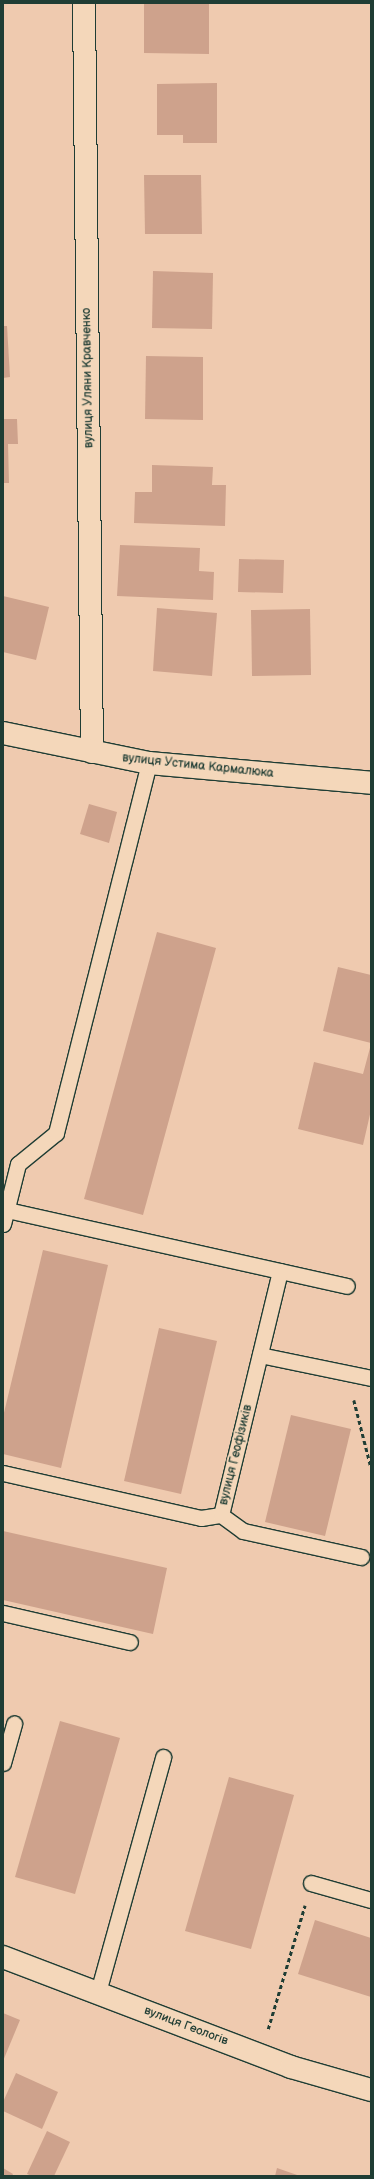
<!DOCTYPE html>
<meta charset="utf-8">
<style>
body{margin:0}
#map{position:relative;width:374px;height:2179px;overflow:hidden;background:#efcaaf;font-family:"Balsamiq Sans",sans-serif}
div>[style]{position:absolute}
.building>*{inset:0;background:#cea28c}
.path>*{height:2.5px;margin-top:-1.25px;transform-origin:0;background:repeating-linear-gradient(90deg,#1f3d34 0 4px,transparent 0 7px)}
.roads{filter:drop-shadow(1px 0 #1f3d34) drop-shadow(-1px 0 #1f3d34) drop-shadow(0 1px #1f3d34) drop-shadow(0 -1px #1f3d34)}
.service>*{height:15px;margin:-7.5px;padding:0 7.5px;transform-origin:7.5px;border-radius:7.5px;background:#f4d7ba}
.minor>*{height:22px;margin:-11px;padding:0 11px;transform-origin:11px;border-radius:11px;background:#f4d7ba}
span{translate:-50% -50%;white-space:nowrap;text-align:center;line-height:1.15;-webkit-text-stroke:3.5px #f4d7ba;paint-order:stroke}
.street-label{font-size:12px;color:#1f3d34}
.frame{position:absolute;inset:0;border:4px solid #1f3d34;pointer-events:none}
</style>
<div id="map">
<div class="building">
<div style="clip-path:polygon(144px 3px,209px 3px,209px 54px,144px 53px)"></div>
<div style="clip-path:polygon(217px 83px,217px 143px,183px 143px,183px 135px,157px 135px,157px 84px)"></div>
<div style="clip-path:polygon(144px 175px,201px 175px,202px 234px,145px 234px)"></div>
<div style="clip-path:polygon(153px 271px,213px 273px,212px 329px,152px 328px)"></div>
<div style="clip-path:polygon(3px 326px,7px 326px,10px 377px,3px 378px)"></div>
<div style="clip-path:polygon(146px 356px,203px 357px,203px 420px,145px 419px)"></div>
<div style="clip-path:polygon(3px 419px,17px 419px,18px 444px,8px 444px,9px 483px,3px 483px)"></div>
<div style="clip-path:polygon(152px 465px,213px 467px,212px 485px,226px 485px,225px 526px,134px 523px,135px 492px,152px 492px)"></div>
<div style="clip-path:polygon(120px 545px,200px 548px,199px 571px,214px 572px,213px 600px,117px 596px)"></div>
<div style="clip-path:polygon(239px 559px,284px 560px,283px 593px,238px 592px)"></div>
<div style="clip-path:polygon(3px 596px,49px 607px,36px 660px,3px 652px)"></div>
<div style="clip-path:polygon(157px 608px,217px 613px,212px 676px,153px 671px)"></div>
<div style="clip-path:polygon(310px 609px,311px 675px,252px 676px,251px 610px)"></div>
<div style="clip-path:polygon(89px 804px,117px 812px,109px 843px,80px 834px)"></div>
<div style="clip-path:polygon(157px 932px,216px 948px,143px 1215px,84px 1199px)"></div>
<div style="clip-path:polygon(338px 967px,371px 975px,371px 1043px,323px 1031px)"></div>
<div style="clip-path:polygon(371px 1044px,371px 1110px,363px 1145px,298px 1129px,314px 1062px,363px 1074px)"></div>
<div style="clip-path:polygon(43px 1250px,108px 1265px,61px 1468px,3px 1454px,3px 1417px)"></div>
<div style="clip-path:polygon(159px 1328px,217px 1341px,181px 1494px,124px 1481px)"></div>
<div style="clip-path:polygon(291px 1415px,351px 1429px,325px 1536px,265px 1522px)"></div>
<div style="clip-path:polygon(3px 1531px,167px 1568px,153px 1634px,3px 1600px)"></div>
<div style="clip-path:polygon(60px 1721px,120px 1738px,75px 1894px,15px 1877px)"></div>
<div style="clip-path:polygon(229px 1777px,294px 1795px,251px 1949px,185px 1931px)"></div>
<div style="clip-path:polygon(315px 1920px,371px 1938px,371px 1997px,298px 1974px)"></div>
<div style="clip-path:polygon(3px 2013px,20px 2020px,3px 2061px)"></div>
<div style="clip-path:polygon(16px 2073px,58px 2092px,42px 2129px,3px 2111px,3px 2102px)"></div>
<div style="clip-path:polygon(47px 2131px,70px 2142px,54px 2176px,32px 2176px,27px 2174px)"></div>
<div style="clip-path:polygon(3px 2168px,13px 2174px,12px 2176px,3px 2176px)"></div>
<div style="clip-path:polygon(277px 2168px,300px 2176px,275px 2176px)"></div>
</div>
<div class="path">
<div style="left:354px;top:1400px;width:69px;rotate:75.8deg"></div>
<div style="left:268px;top:2029px;width:129px;rotate:-73.4deg"></div>
</div>
<div class="roads">
<div class="service">
<div style="left:7px;top:1210px;width:348px;rotate:12.6deg"></div>
<div style="left:3px;top:1224px;width:62px;rotate:-76deg"></div>
<div style="left:18px;top:1164px;width:49px;rotate:-39.2deg"></div>
<div style="left:56px;top:1133px;width:382px;rotate:-75.9deg"></div>
<div style="left:260px;top:1355px;width:113px;rotate:11.7deg"></div>
<div style="left:3px;top:1473px;width:203px;rotate:12.8deg"></div>
<div style="left:201px;top:1518px;width:20px;rotate:-9deg"></div>
<div style="left:221px;top:1515px;width:251px;rotate:-76.4deg"></div>
<div style="left:221px;top:1515px;width:27px;rotate:36deg"></div>
<div style="left:243px;top:1531px;width:121px;rotate:12.4deg"></div>
<div style="left:3px;top:1613px;width:130px;rotate:12.9deg"></div>
<div style="left:3px;top:1763px;width:41px;rotate:-74.2deg"></div>
<div style="left:311px;top:1883px;width:62px;rotate:15.8deg"></div>
<div style="left:98px;top:1992px;width:244px;rotate:-74.5deg"></div>
</div>
<div class="minor">
<div style="left:84px;top:3px;width:749px;rotate:89.39deg"></div>
<div style="left:3px;top:733px;width:149px;rotate:11.6deg"></div>
<div style="left:149px;top:763px;width:223px;rotate:5.1deg"></div>
<div style="left:3px;top:1957px;width:308px;rotate:20.9deg"></div>
<div style="left:291px;top:2067px;width:83px;rotate:16deg"></div>
</div>
</div>
<div class="street-label">
<span style="left:88px;top:378px;rotate:-91deg">вулиця Уляни Кравченко</span>
<span style="left:198px;top:766px;rotate:6deg">вулиця Устима Кармалюка</span>
<span style="left:236px;top:1455px;rotate:-76deg">вулиця Геофізиків</span>
<span style="left:186px;top:2026px;rotate:21deg">вулиця Геологів</span>
</div>
<div class="frame"></div>
</div>
